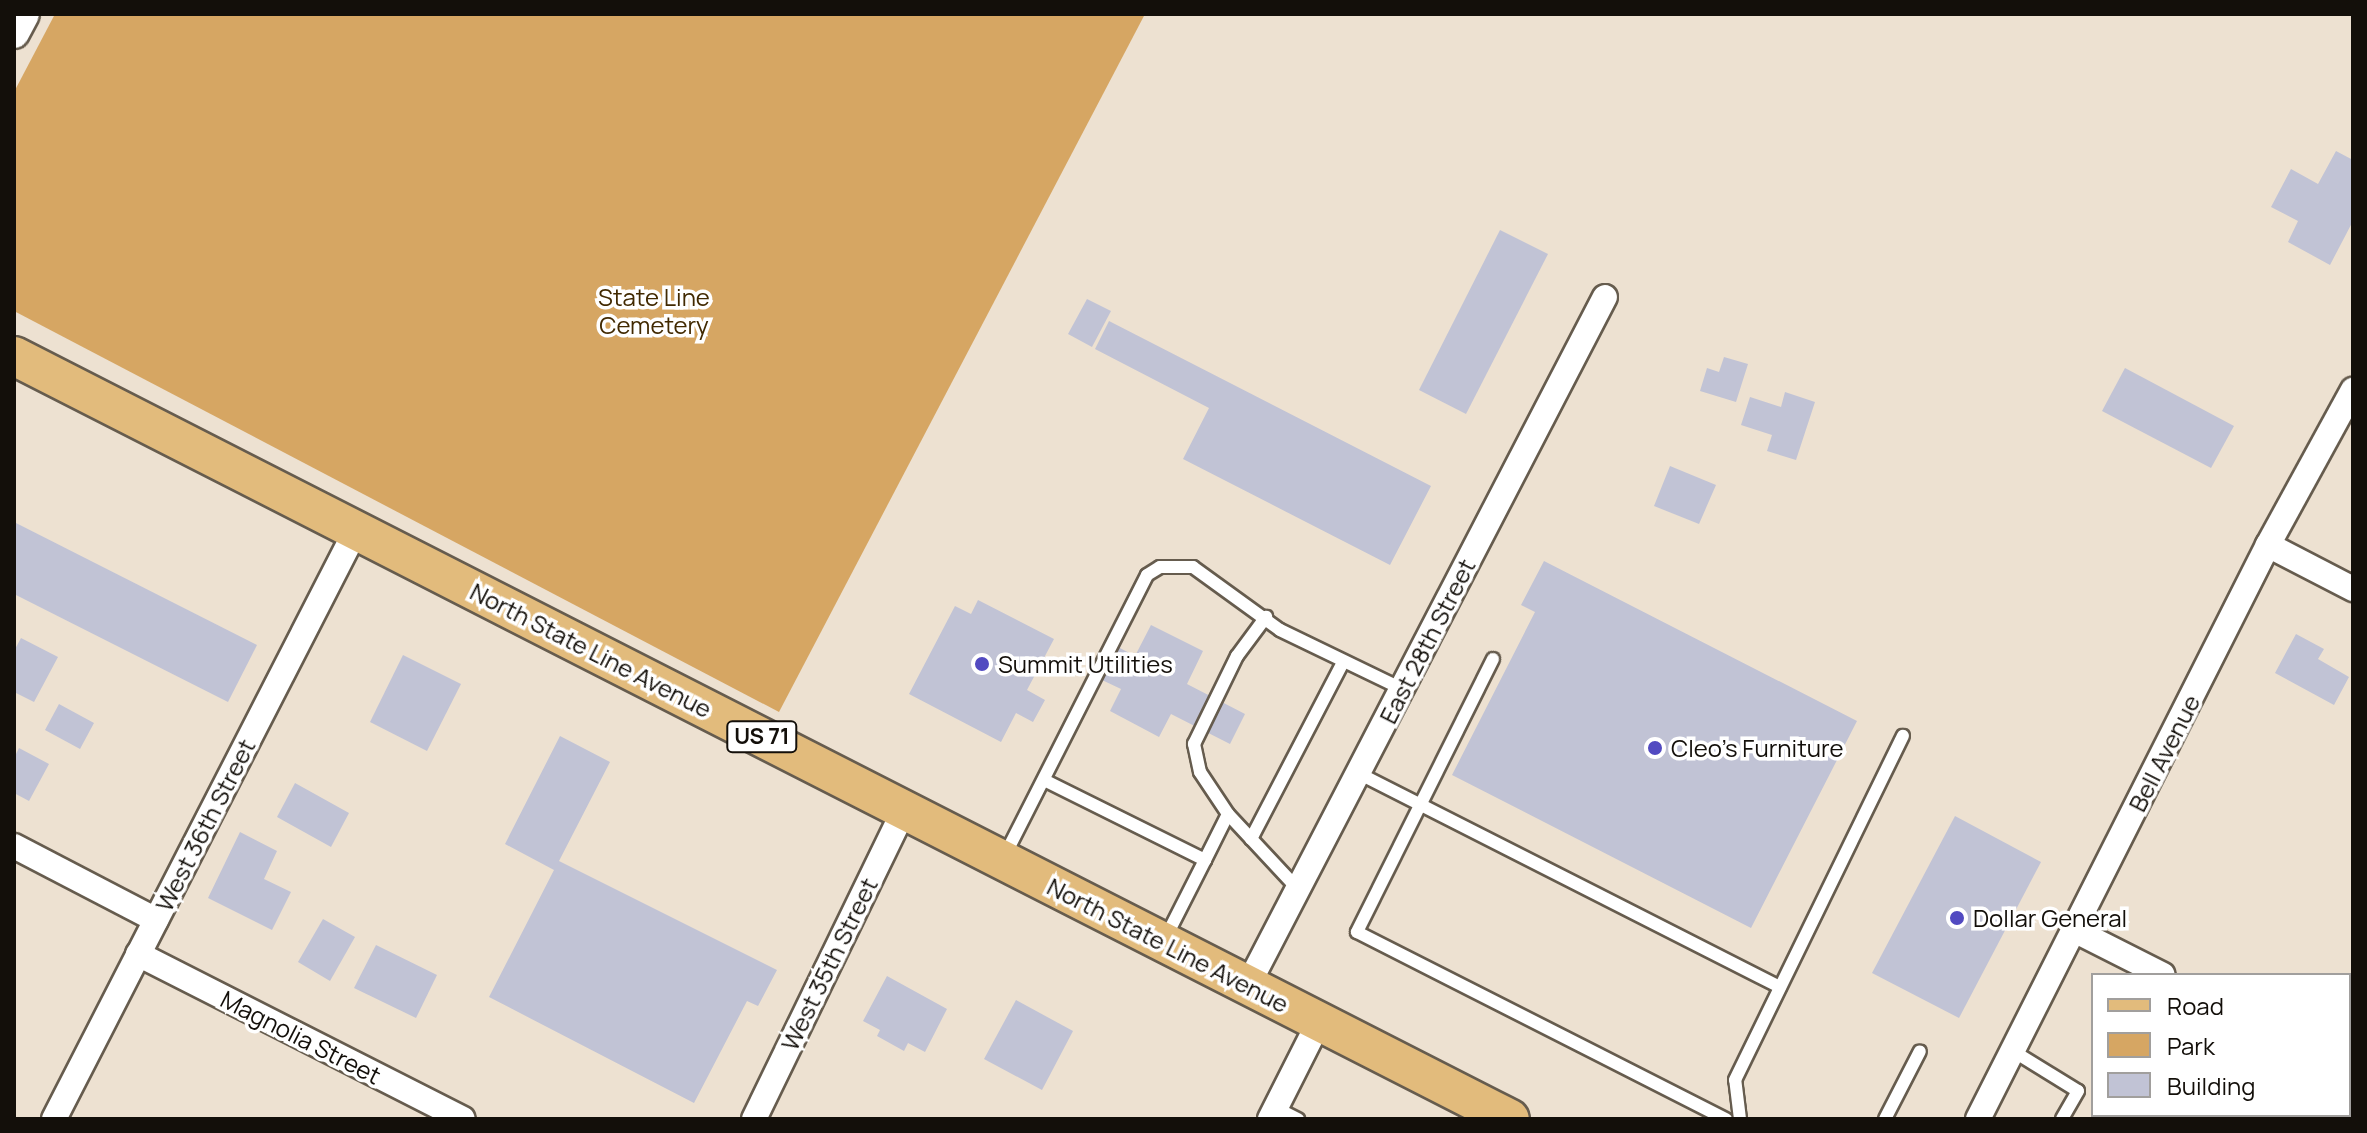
<!DOCTYPE html>
<style>
body{margin:0}
#map{position:relative;width:2367px;height:1133px;overflow:hidden;background:#ede1d1;font-family:Manrope,sans-serif}
div>[style]{position:absolute}
.green>*{inset:0;background:#d6a663}
.building>*{inset:0;background:#c1c3d5}
.roads{filter:drop-shadow(2px 0 #665c4e) drop-shadow(-2px 0 #665c4e) drop-shadow(0 2px #665c4e) drop-shadow(0 -2px #665c4e)}
.service>*{height:12px;margin:-6px;padding:0 6px;transform-origin:6px;border-radius:6px;background:#fff}
.minor>*{height:24px;margin:-12px;padding:0 12px;transform-origin:12px;border-radius:12px;background:#fff}
.tertiary>*{height:30px;margin:-15px;padding:0 15px;transform-origin:15px;border-radius:15px;background:#fff}
.primary>*{height:38px;margin:-19px;padding:0 19px;transform-origin:19px;border-radius:19px;background:#e2bb7c}
.dots>*{width:22px;height:22px;translate:-50% -50%;box-sizing:border-box;border:4px solid #fff;border-radius:50%}
span{translate:-50% -50%;white-space:nowrap;text-align:center;line-height:1.15;-webkit-text-stroke:7px #fff;paint-order:stroke}
.shield-label span{padding:2px 6px;background:#fff;border:2px solid;border-radius:6px;-webkit-text-stroke-width:0}
.shield-label{font-size:22px;color:#130f0a;font-weight:700}
.park-label{font-size:24px;color:#412901}
.street-label{font-size:24px;color:#130f0a}
.poi-label{font-size:24px;color:#130f0a}
.left{translate:0 -50%;text-align:left}
.frame{position:absolute;inset:0;border:16px solid #130f0a;pointer-events:none}
.legend{position:absolute;left:2091px;top:973px;width:260px;height:144px;box-sizing:border-box;background:#fff;border:2px solid #a19f9d;margin:0;padding:10px 14px;list-style:none;font-size:24px;color:#130f0a}
.legend li{display:flex;align-items:center;gap:16px;height:40px}
.legend b{width:40px;border:2px solid #a19f9d}
</style>
<div id="map">
<div class="green">
<div style="clip-path:polygon(55px 14px,1145px 14px,779px 712px,14px 311px,14px 92px)"></div>
</div>
<div class="building">
<div style="clip-path:polygon(2336px 151px,2353px 160px,2353px 221px,2330px 265px,2288px 242px,2298px 221px,2271px 207px,2291px 169px,2318px 184px)"></div>
<div style="clip-path:polygon(1500px 230px,1548px 254px,1466px 414px,1419px 390px)"></div>
<div style="clip-path:polygon(1087px 299px,1111px 311px,1092px 347px,1068px 334px)"></div>
<div style="clip-path:polygon(1109px 321px,1431px 486px,1390px 565px,1183px 459px,1209px 408px,1095px 349px)"></div>
<div style="clip-path:polygon(1724px 357px,1748px 364px,1736px 402px,1700px 391px,1707px 368px,1719px 372px)"></div>
<div style="clip-path:polygon(2125px 368px,2234px 426px,2211px 468px,2102px 411px)"></div>
<div style="clip-path:polygon(1785px 392px,1815px 402px,1796px 460px,1767px 451px,1772px 435px,1741px 425px,1750px 397px,1781px 407px)"></div>
<div style="clip-path:polygon(1670px 466px,1716px 485px,1699px 524px,1654px 506px)"></div>
<div style="clip-path:polygon(14px 522px,257px 645px,228px 702px,14px 594px)"></div>
<div style="clip-path:polygon(1544px 561px,1857px 721px,1751px 928px,1452px 775px,1535px 612px,1521px 605px)"></div>
<div style="clip-path:polygon(978px 600px,1054px 639px,1027px 690px,1045px 700px,1033px 722px,1016px 713px,1001px 742px,909px 694px,955px 606px,971px 614px)"></div>
<div style="clip-path:polygon(1151px 625px,1203px 651px,1187px 684px,1245px 714px,1230px 744px,1171px 714px,1159px 737px,1110px 711px,1121px 689px,1102px 680px,1118px 647px,1135px 656px)"></div>
<div style="clip-path:polygon(2296px 634px,2324px 649px,2318px 659px,2349px 677px,2334px 705px,2275px 673px)"></div>
<div style="clip-path:polygon(21px 638px,58px 657px,34px 702px,14px 692px,14px 651px)"></div>
<div style="clip-path:polygon(403px 655px,461px 684px,427px 751px,370px 722px)"></div>
<div style="clip-path:polygon(59px 704px,94px 723px,80px 749px,45px 730px)"></div>
<div style="clip-path:polygon(560px 736px,610px 762px,559px 861px,777px 970px,758px 1006px,747px 1001px,694px 1103px,489px 997px,554px 870px,505px 844px)"></div>
<div style="clip-path:polygon(19px 748px,49px 764px,29px 801px,14px 793px,14px 758px)"></div>
<div style="clip-path:polygon(295px 783px,349px 813px,331px 847px,277px 817px)"></div>
<div style="clip-path:polygon(1955px 816px,2041px 862px,1959px 1018px,1872px 973px)"></div>
<div style="clip-path:polygon(240px 832px,277px 851px,264px 879px,291px 892px,272px 930px,208px 898px)"></div>
<div style="clip-path:polygon(323px 919px,355px 937px,330px 981px,298px 962px)"></div>
<div style="clip-path:polygon(376px 945px,437px 975px,416px 1018px,354px 988px)"></div>
<div style="clip-path:polygon(887px 976px,947px 1009px,925px 1052px,908px 1043px,904px 1051px,877px 1036px,880px 1030px,863px 1021px)"></div>
<div style="clip-path:polygon(1016px 1000px,1073px 1031px,1042px 1090px,984px 1059px)"></div>
<div style="clip-path:polygon(2114px 1115px,2201px 1115px,2112px 1119px)"></div>
</div>
<div class="roads">
<div class="service">
<div style="left:1493px;top:659px;width:305px;rotate:116.5deg"></div>
<div style="left:1357px;top:932px;width:414px;rotate:26.9deg"></div>
<div style="left:1358px;top:773px;width:473px;rotate:26.9deg"></div>
<div style="left:1044px;top:780px;width:180px;rotate:26.4deg"></div>
<div style="left:1205px;top:860px;width:89px;rotate:116.9deg"></div>
<div style="left:1228px;top:814px;width:50px;rotate:-123.7deg"></div>
<div style="left:1200px;top:772px;width:29px;rotate:-102deg"></div>
<div style="left:1194px;top:744px;width:98px;rotate:-64deg"></div>
<div style="left:1237px;top:656px;width:49px;rotate:-53.4deg"></div>
<div style="left:1251px;top:839px;width:199px;rotate:-62.5deg"></div>
<div style="left:1004px;top:857px;width:316px;rotate:-63.1deg"></div>
<div style="left:1147px;top:575px;width:15px;rotate:-32deg"></div>
<div style="left:1160px;top:567px;width:33px"></div>
<div style="left:1193px;top:567px;width:107px;rotate:35.9deg"></div>
<div style="left:1280px;top:630px;width:136px;rotate:25.8deg"></div>
<div style="left:1205px;top:860px;width:51px;rotate:-63.4deg"></div>
<div style="left:1228px;top:814px;width:103px;rotate:47deg"></div>
<div style="left:2013px;top:1051px;width:76px;rotate:31.6deg"></div>
<div style="left:2078px;top:1091px;width:32px;rotate:120deg"></div>
<div style="left:1276px;top:1108px;width:25px;rotate:27deg"></div>
<div style="left:1740px;top:1119px;width:39px;rotate:-97deg"></div>
<div style="left:1735px;top:1080px;width:383px;rotate:-64deg"></div>
<div style="left:1885px;top:1119px;width:76px;rotate:-62.8deg"></div>
</div>
<div class="minor">
<div style="left:2268px;top:545px;width:96px;rotate:27.4deg"></div>
<div style="left:14px;top:846px;width:160px;rotate:27.5deg"></div>
<div style="left:2076px;top:931px;width:97px;rotate:26.8deg"></div>
<div style="left:138px;top:954px;width:364px;rotate:26.9deg"></div>
<div style="left:1248px;top:985px;width:775px;rotate:-62.58deg"></div>
<div style="left:2349px;top:1070px;width:4px;rotate:27deg"></div>
<div style="left:54px;top:1119px;width:662px;rotate:-62.85deg"></div>
<div style="left:754px;top:1119px;width:343px;rotate:-64.1deg"></div>
<div style="left:1270px;top:1119px;width:109px;rotate:-63.2deg"></div>
<div style="left:1978px;top:1119px;width:643px;rotate:-63.2deg"></div>
<div style="left:2268px;top:545px;width:177px;rotate:-61.3deg"></div>
</div>
<div class="tertiary">
<div style="left:14px;top:33px;width:21px;rotate:-62deg"></div>
</div>
<div class="primary">
<div style="left:14px;top:356px;width:1679px;rotate:27.02deg"></div>
</div>
</div>
<div class="dots">
<div style="left:982px;top:664px;background:#524ac1"></div>
<div style="left:1655px;top:748px;background:#524ac1"></div>
<div style="left:1957px;top:918px;background:#524ac1"></div>
</div>
<div class="shield-label">
<span style="left:762px;top:737px">US 71</span>
</div>
<div class="park-label">
<span style="left:654px;top:311px">State Line<br>Cemetery</span>
</div>
<div class="street-label">
<span style="left:1427px;top:641px;rotate:-63deg">East 28th Street</span>
<span style="left:591px;top:650px;rotate:27deg">North State Line Avenue</span>
<span style="left:2164px;top:753px;rotate:-63deg">Bell Avenue</span>
<span style="left:205px;top:825px;rotate:-63deg">West 36th Street</span>
<span style="left:1168px;top:945px;rotate:27deg">North State Line Avenue</span>
<span style="left:829px;top:964px;rotate:-64deg">West 35th Street</span>
<span style="left:301px;top:1037px;rotate:27deg">Magnolia Street</span>
</div>
<div class="poi-label">
<span class="left" style="left:998px;top:664px">Summit Utilities</span>
<span class="left" style="left:1671px;top:748px">Cleo's Furniture</span>
<span class="left" style="left:1973px;top:918px">Dollar General</span>
</div>
<div class="frame"></div>
<ul class="legend">
<li><b style="height:10px;background:#e2bb7c"></b>Road</li>
<li><b style="height:22px;background:#d6a663"></b>Park</li>
<li><b style="height:22px;background:#c1c3d5"></b>Building</li>
</ul>
</div>
